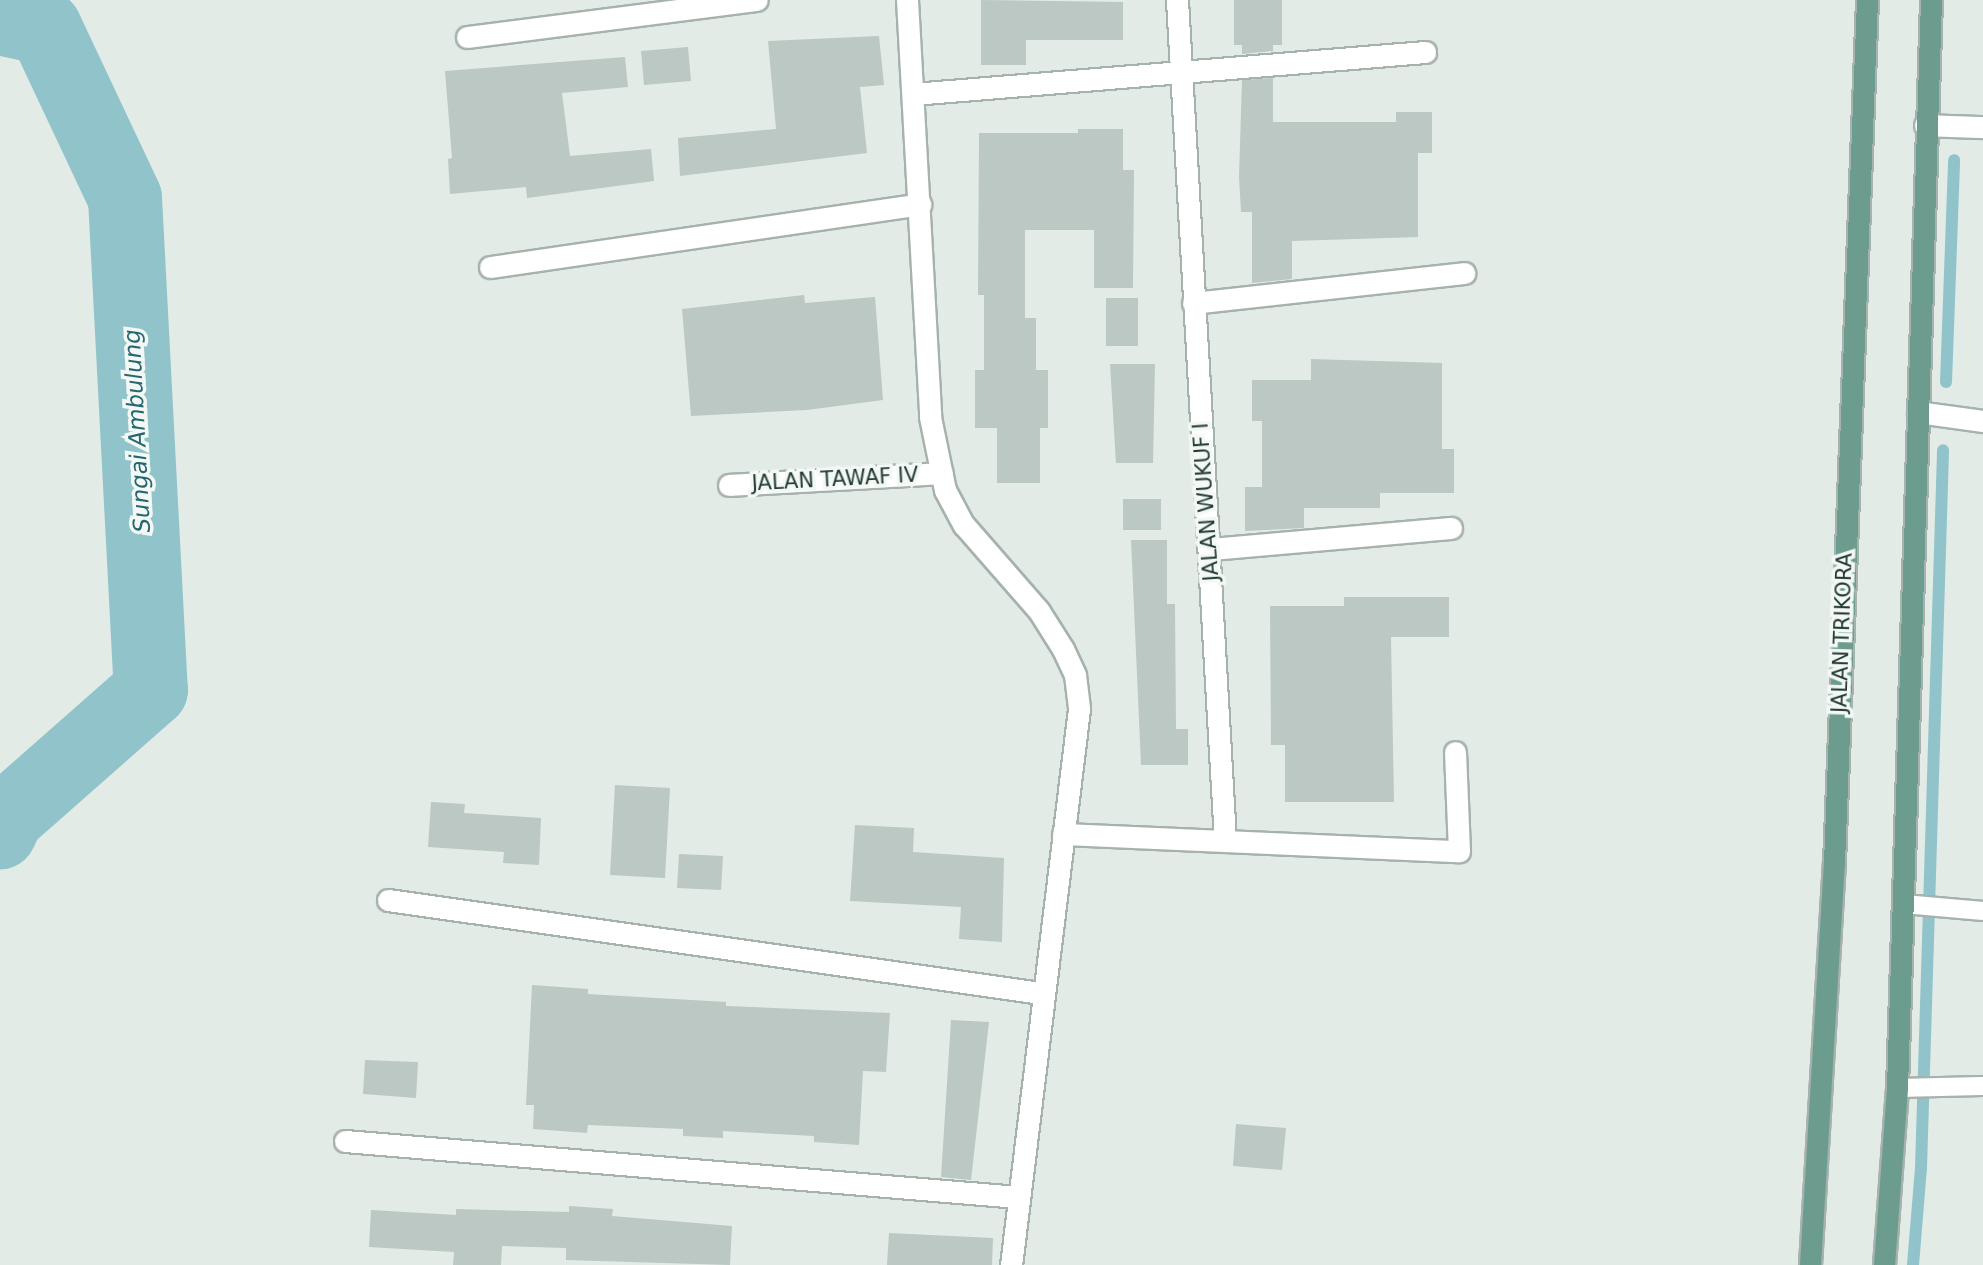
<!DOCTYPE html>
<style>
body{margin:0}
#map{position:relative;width:1983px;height:1265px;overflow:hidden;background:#e3ebe7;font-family:"DejaVu Sans",sans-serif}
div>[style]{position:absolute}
.stream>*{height:12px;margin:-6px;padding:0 6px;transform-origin:6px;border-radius:6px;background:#91c3ca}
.river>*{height:74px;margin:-37px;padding:0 37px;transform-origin:37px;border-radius:37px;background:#91c3ca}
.building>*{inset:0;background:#bbc8c3}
.roads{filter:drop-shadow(2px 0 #a6b2ae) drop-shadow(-2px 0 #a6b2ae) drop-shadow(0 2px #a6b2ae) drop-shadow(0 -2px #a6b2ae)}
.service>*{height:18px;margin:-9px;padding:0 9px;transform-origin:9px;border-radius:9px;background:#fff}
.minor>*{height:21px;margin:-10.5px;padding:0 10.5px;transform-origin:10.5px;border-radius:10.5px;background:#fff}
.primary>*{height:21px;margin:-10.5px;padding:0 10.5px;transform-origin:10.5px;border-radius:10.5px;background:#6c9c8e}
span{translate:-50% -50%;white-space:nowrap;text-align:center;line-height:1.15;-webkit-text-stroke:7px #f3f8f5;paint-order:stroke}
.street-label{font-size:21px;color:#243a34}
.water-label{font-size:23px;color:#256670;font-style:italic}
</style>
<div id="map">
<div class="stream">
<div style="left:1946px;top:382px;width:222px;rotate:-87.9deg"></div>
<div style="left:1913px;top:1265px;width:97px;rotate:-85.3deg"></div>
<div style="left:1921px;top:1168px;width:718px;rotate:-88.24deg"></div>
</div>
<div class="river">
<div style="left:0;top:18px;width:46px;rotate:12.5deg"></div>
<div style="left:45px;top:28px;width:188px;rotate:64.8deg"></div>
<div style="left:125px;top:198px;width:493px;rotate:87deg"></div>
<div style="left:151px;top:690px;width:192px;rotate:138.6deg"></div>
<div style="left:7px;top:817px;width:17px;rotate:115deg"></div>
</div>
<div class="building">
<div style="clip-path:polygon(981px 0,1123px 2px,1123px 40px,1026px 40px,1026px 65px,981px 65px)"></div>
<div style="clip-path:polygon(1234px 0,1282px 0,1282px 45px,1273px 45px,1273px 51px,1242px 54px,1242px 45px,1234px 45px)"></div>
<div style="clip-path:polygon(879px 36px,884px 85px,860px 87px,867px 153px,680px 176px,678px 138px,776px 129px,768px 41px)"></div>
<div style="clip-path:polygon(688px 47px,691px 81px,644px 85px,641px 51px)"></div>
<div style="clip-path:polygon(625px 57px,628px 87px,562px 93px,570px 156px,651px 149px,654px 181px,527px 198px,526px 187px,450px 194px,448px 159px,452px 158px,445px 71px)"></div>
<div style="clip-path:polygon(1273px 78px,1273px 122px,1396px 122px,1396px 112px,1432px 112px,1432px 153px,1418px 153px,1418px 237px,1292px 241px,1292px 279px,1252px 283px,1252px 212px,1241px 212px,1239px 177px,1242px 80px)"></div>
<div style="clip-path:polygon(1078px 129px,1123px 129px,1123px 170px,1134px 170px,1133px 288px,1094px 288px,1094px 230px,1025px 230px,1025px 318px,1036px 318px,1036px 370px,1048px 370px,1048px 428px,1040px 428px,1040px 483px,997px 483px,997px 428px,975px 428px,975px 370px,984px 370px,984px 295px,978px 295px,979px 133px,1078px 133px)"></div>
<div style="clip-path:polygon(804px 295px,805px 303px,875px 297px,883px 400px,807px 410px,691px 416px,682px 309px)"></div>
<div style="clip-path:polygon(1106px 298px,1138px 298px,1138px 346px,1106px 346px)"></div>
<div style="clip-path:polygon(1311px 359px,1442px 363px,1442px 449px,1454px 449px,1454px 493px,1380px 493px,1380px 508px,1304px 508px,1304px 528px,1245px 531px,1245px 487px,1262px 487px,1262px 421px,1252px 421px,1252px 380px,1311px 380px)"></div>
<div style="clip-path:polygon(1110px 364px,1155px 364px,1153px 463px,1116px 463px)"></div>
<div style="clip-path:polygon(1123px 499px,1161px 499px,1161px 530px,1123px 530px)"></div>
<div style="clip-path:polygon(1131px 540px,1167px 540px,1167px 604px,1175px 604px,1176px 729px,1188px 729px,1188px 765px,1141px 765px)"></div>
<div style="clip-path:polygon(1344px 597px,1449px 597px,1449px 637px,1391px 637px,1394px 802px,1285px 802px,1285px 745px,1271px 745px,1270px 606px,1344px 606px)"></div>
<div style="clip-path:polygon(615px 785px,670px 788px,665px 878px,610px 875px)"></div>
<div style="clip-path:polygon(431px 802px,465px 804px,464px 813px,541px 818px,539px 865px,503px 863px,504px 852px,428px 847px)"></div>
<div style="clip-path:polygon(855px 825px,914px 828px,913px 852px,1004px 858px,1002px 942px,959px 939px,961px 907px,850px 901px)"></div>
<div style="clip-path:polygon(679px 854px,723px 856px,721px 890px,677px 888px)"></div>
<div style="clip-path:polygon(532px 985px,588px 989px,588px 994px,726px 1002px,726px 1006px,890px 1013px,886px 1072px,863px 1071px,859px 1145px,814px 1142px,814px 1136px,723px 1131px,723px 1138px,683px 1136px,683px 1129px,588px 1125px,587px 1133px,533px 1129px,534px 1105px,526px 1105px)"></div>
<div style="clip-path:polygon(951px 1020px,989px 1022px,971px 1180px,941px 1177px)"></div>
<div style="clip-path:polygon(365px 1060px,418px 1062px,416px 1098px,363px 1094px)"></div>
<div style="clip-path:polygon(1236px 1124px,1286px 1128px,1282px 1170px,1233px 1166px)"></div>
<div style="clip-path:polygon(569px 1206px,613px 1209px,612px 1216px,732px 1226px,730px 1265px,566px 1260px,566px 1248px,502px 1246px,501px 1265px,453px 1265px,454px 1252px,369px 1247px,371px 1210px,456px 1215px,456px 1209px,569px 1212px)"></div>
<div style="clip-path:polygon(889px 1233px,993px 1238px,992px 1265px,887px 1265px)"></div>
</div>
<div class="roads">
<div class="service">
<div style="left:1904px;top:904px;width:79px;rotate:5.1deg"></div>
<div style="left:1897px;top:1088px;width:86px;rotate:-1.3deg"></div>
</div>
<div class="minor">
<div style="left:907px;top:0;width:418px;rotate:86.8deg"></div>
<div style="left:930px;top:417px;width:75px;rotate:78.4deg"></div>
<div style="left:945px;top:490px;width:40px;rotate:62deg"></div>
<div style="left:964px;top:525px;width:114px;rotate:48.9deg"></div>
<div style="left:1039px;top:611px;width:45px;rotate:57.7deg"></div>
<div style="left:1063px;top:649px;width:29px;rotate:65deg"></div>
<div style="left:1075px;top:675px;width:34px;rotate:83deg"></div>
<div style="left:1079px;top:709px;width:560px;rotate:96.97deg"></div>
<div style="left:1177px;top:0;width:842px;rotate:86.73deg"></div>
<div style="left:467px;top:37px;width:292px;rotate:-7.3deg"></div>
<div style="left:913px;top:94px;width:514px;rotate:-4.69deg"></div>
<div style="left:1925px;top:125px;width:58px;rotate:2deg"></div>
<div style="left:490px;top:267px;width:435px;rotate:-8.3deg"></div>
<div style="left:1193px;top:303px;width:273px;rotate:-6.3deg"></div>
<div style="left:1918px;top:412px;width:66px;rotate:7.9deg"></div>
<div style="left:729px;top:485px;width:213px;rotate:-3.2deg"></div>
<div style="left:1210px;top:549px;width:242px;rotate:-5deg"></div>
<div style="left:1063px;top:834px;width:396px;rotate:2.5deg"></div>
<div style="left:1459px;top:851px;width:99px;rotate:-92.3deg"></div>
<div style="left:388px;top:900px;width:660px;rotate:8.11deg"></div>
<div style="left:345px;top:1141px;width:674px;rotate:4.76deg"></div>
</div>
<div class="primary">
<div style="left:1810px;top:1265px;width:403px;rotate:-86.6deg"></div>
<div style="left:1834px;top:863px;width:864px;rotate:-87.81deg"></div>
<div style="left:1884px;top:1265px;width:177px;rotate:-85.8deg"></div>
<div style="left:1897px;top:1088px;width:1089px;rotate:-88.21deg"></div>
</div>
</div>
<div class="street-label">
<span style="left:835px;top:479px;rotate:-3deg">JALAN TAWAF IV</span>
<span style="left:1206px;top:502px;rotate:-94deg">JALAN WUKUF I</span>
<span style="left:1842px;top:633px;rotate:-88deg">JALAN TRIKORA</span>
</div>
<div class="water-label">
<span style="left:137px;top:431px;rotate:-93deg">Sungai Ambulung</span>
</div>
</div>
